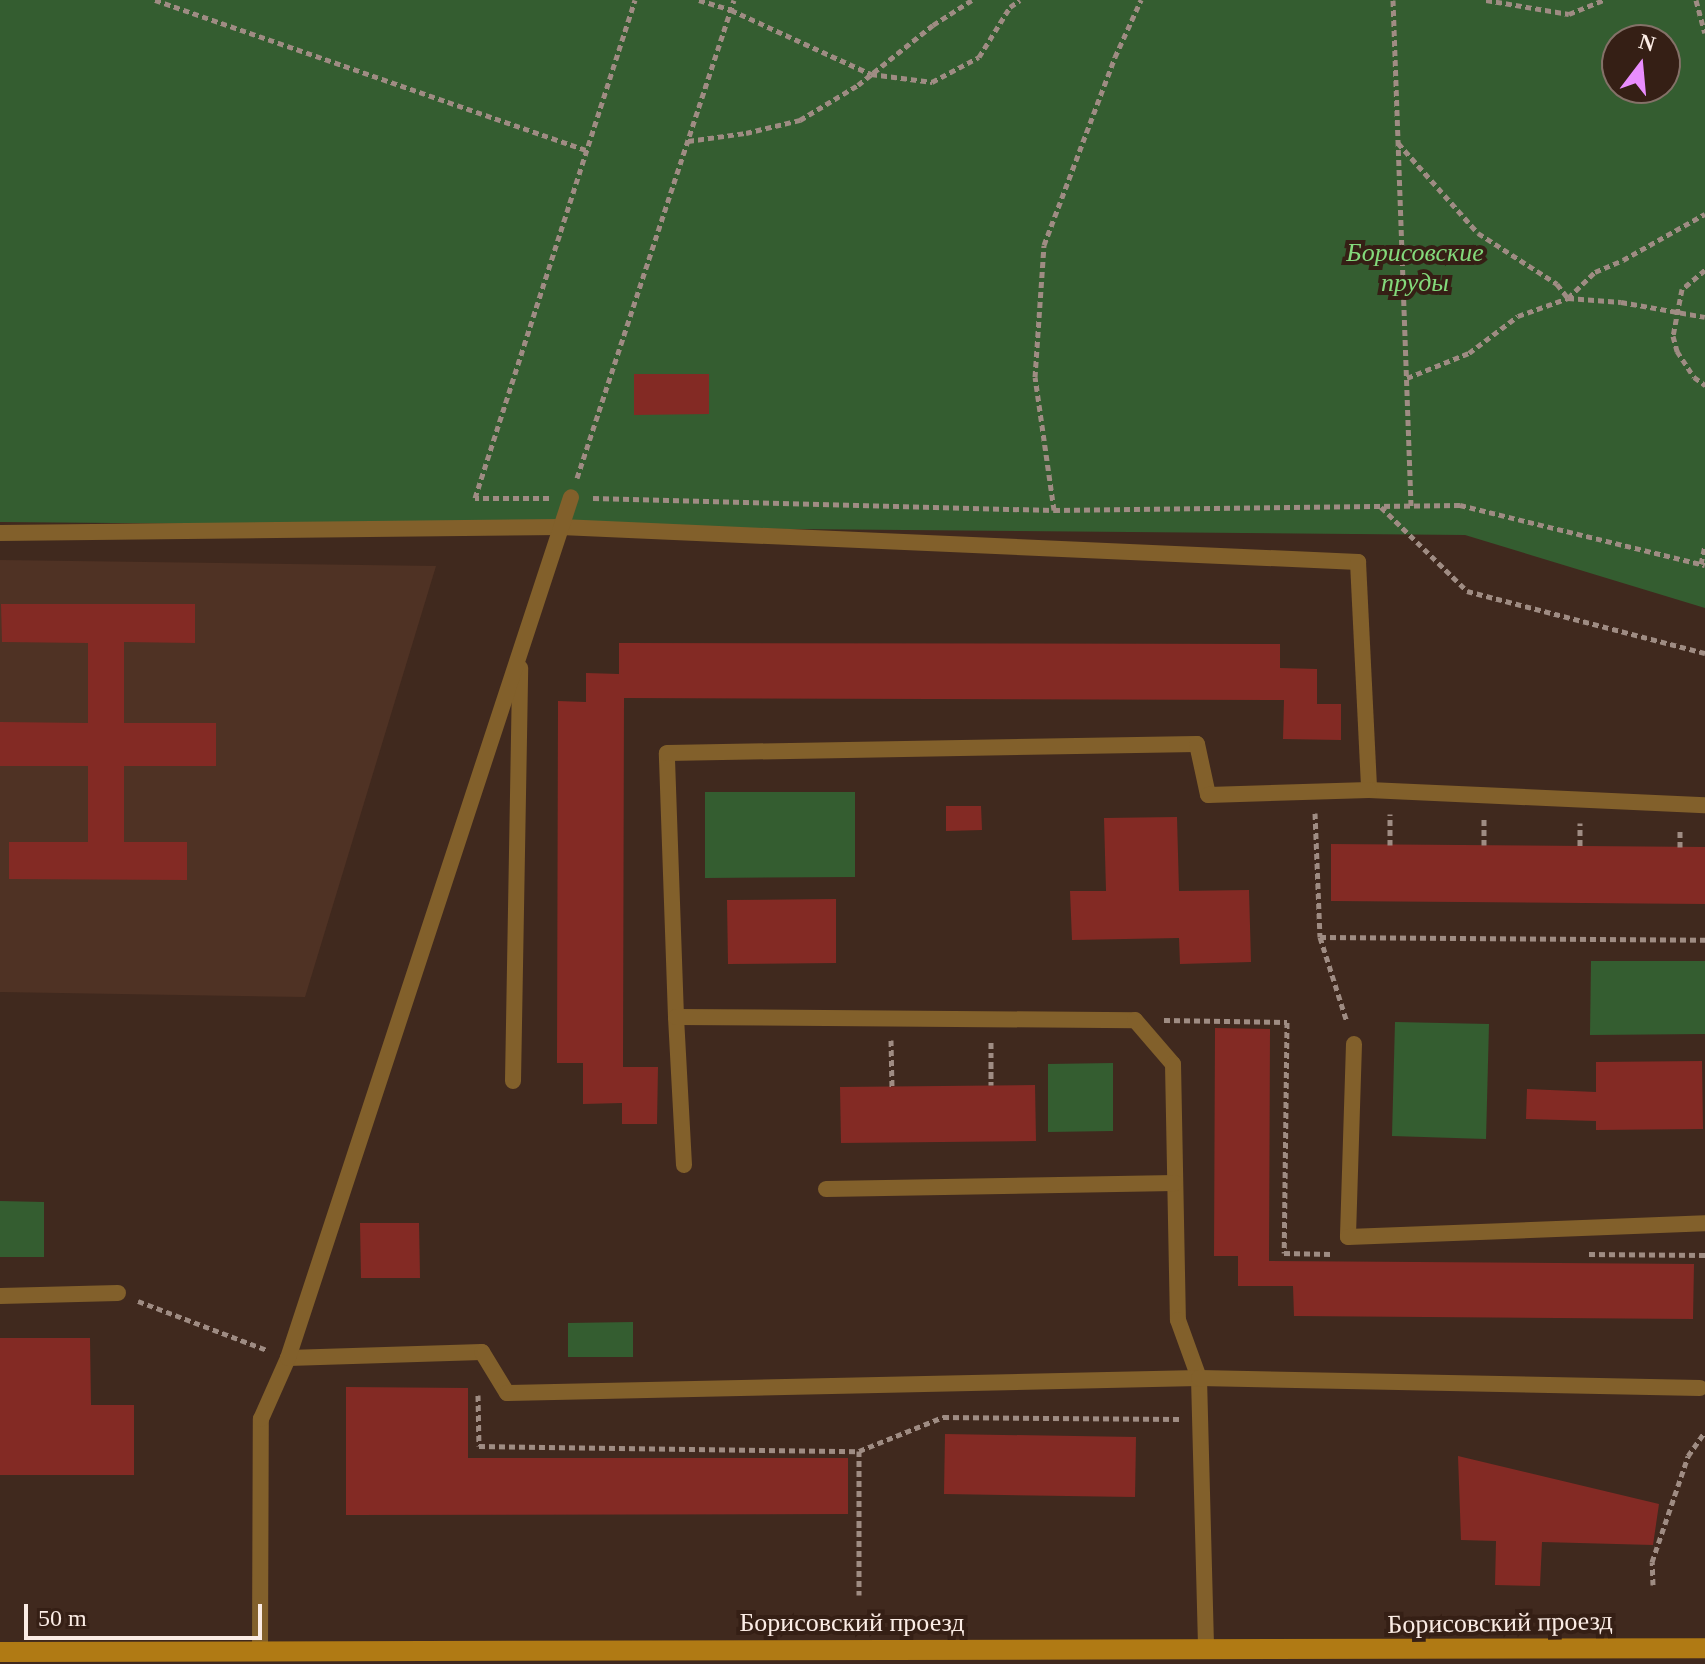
<!DOCTYPE html>
<meta charset="utf-8">
<style>
body{margin:0}
#map{position:relative;width:1705px;height:1664px;overflow:hidden;background:#40291e;font-family:Georgia,serif}
div>[style]{position:absolute}
.built>*{inset:0;background:#4f3224}
.green>*{inset:0;background:#345d30}
.building>*{inset:0;background:#832a24}
.path>*{height:5px;margin-top:-2.5px;transform-origin:0;background:repeating-linear-gradient(90deg,#9f8c83 0 6px,transparent 0 10px)}
.lane>*{height:16px;margin:-8px;padding:0 8px;transform-origin:8px;border-radius:8px;background:#82602b}
.secondary>*{height:20px;margin:-10px;padding:0 10px;transform-origin:10px;border-radius:10px;background:#b07a14}
span{translate:-50% -50%;white-space:nowrap;text-align:center;line-height:1.15;-webkit-text-stroke:8px #351f15;paint-order:stroke}
.park-label{font-size:26px;color:#83d97b;font-style:italic}
.street-label{font-size:26px;color:#fbece5}
.north{position:absolute;left:1601px;top:24px;width:80px;height:80px;box-sizing:border-box;background:#351f15;border:2px solid #847168;border-radius:50%;rotate:16deg;font-size:22px;font-weight:700;line-height:32px;text-align:center;color:#fbece5}
.north::after{content:'';display:block;margin:auto;width:28px;height:36px;background:#e98dfe;clip-path:polygon(50% 0,100% 100%,50% 72%,0 100%)}
.scale{position:absolute;left:24px;top:1604px;width:238px;height:36px;box-sizing:border-box;border:4px solid #fbece5;border-top:0;padding-left:10px;font-size:24px;line-height:28px;white-space:nowrap;color:#fbece5;-webkit-text-stroke:6px #351f15;paint-order:stroke}
</style>
<div id="map">
<div class="built">
<div style="clip-path:polygon(0 560px,436px 566px,305px 997px,0 992px)"></div>
</div>
<div class="green">
<div style="clip-path:polygon(evenodd,0 0,1705px 0,1705px 608px,1465px 535px,0 522px,0 0,1617px 40px,1665px 40px,1665px 88px,1617px 88px,1617px 40px)"></div>
<div style="clip-path:polygon(705px 792px,855px 792px,855px 877px,705px 878px)"></div>
<div style="clip-path:polygon(1591px 961px,1705px 961px,1705px 1034px,1590px 1035px)"></div>
<div style="clip-path:polygon(1395px 1022px,1489px 1024px,1486px 1139px,1392px 1136px)"></div>
<div style="clip-path:polygon(1113px 1063px,1113px 1131px,1048px 1132px,1048px 1064px)"></div>
<div style="clip-path:polygon(0 1201px,44px 1202px,44px 1257px,0 1257px)"></div>
<div style="clip-path:polygon(633px 1322px,633px 1357px,568px 1357px,568px 1323px)"></div>
</div>
<div class="building">
<div style="clip-path:polygon(634px 374px,709px 374px,709px 414px,634px 415px)"></div>
<div style="clip-path:polygon(1px 604px,195px 604px,195px 643px,124px 642px,124px 723px,216px 723px,216px 766px,124px 766px,124px 842px,187px 842px,187px 880px,9px 879px,9px 842px,88px 842px,88px 766px,0 766px,0 722px,88px 723px,88px 643px,2px 642px)"></div>
<div style="clip-path:polygon(619px 643px,1280px 644px,1280px 668px,1317px 669px,1317px 704px,1341px 704px,1341px 740px,1283px 739px,1284px 700px,624px 698px,623px 1067px,658px 1067px,657px 1124px,622px 1124px,622px 1103px,583px 1104px,583px 1063px,557px 1063px,558px 701px,586px 702px,586px 673px,619px 674px)"></div>
<div style="clip-path:polygon(946px 806px,981px 806px,982px 830px,946px 831px)"></div>
<div style="clip-path:polygon(1177px 817px,1179px 891px,1249px 890px,1251px 962px,1180px 964px,1179px 938px,1072px 940px,1070px 891px,1106px 891px,1104px 818px)"></div>
<div style="clip-path:polygon(1331px 844px,1705px 847px,1705px 904px,1331px 901px)"></div>
<div style="clip-path:polygon(836px 899px,836px 963px,728px 964px,727px 900px)"></div>
<div style="clip-path:polygon(1215px 1028px,1270px 1029px,1269px 1261px,1694px 1264px,1693px 1319px,1294px 1316px,1293px 1286px,1238px 1286px,1238px 1256px,1214px 1256px)"></div>
<div style="clip-path:polygon(1702px 1061px,1703px 1129px,1596px 1130px,1596px 1121px,1526px 1119px,1527px 1089px,1596px 1092px,1596px 1062px)"></div>
<div style="clip-path:polygon(1035px 1085px,1036px 1141px,841px 1143px,840px 1087px)"></div>
<div style="clip-path:polygon(360px 1223px,419px 1223px,420px 1278px,361px 1278px)"></div>
<div style="clip-path:polygon(0 1338px,90px 1338px,91px 1405px,134px 1405px,134px 1475px,0 1475px)"></div>
<div style="clip-path:polygon(346px 1387px,468px 1388px,468px 1458px,848px 1458px,848px 1514px,346px 1515px)"></div>
<div style="clip-path:polygon(945px 1434px,1136px 1437px,1135px 1497px,944px 1494px)"></div>
<div style="clip-path:polygon(1458px 1456px,1659px 1504px,1653px 1545px,1542px 1542px,1540px 1586px,1495px 1585px,1496px 1541px,1461px 1540px)"></div>
</div>
<div class="path">
<div style="left:155px;top:0;width:456px;rotate:19.2deg"></div>
<div style="left:699px;top:0;width:34px;rotate:17deg"></div>
<div style="left:731px;top:10px;width:154px;rotate:24.6deg"></div>
<div style="left:871px;top:74px;width:62px;rotate:7.5deg"></div>
<div style="left:932px;top:82px;width:53px;rotate:-28deg"></div>
<div style="left:979px;top:57px;width:59px;rotate:-58.2deg"></div>
<div style="left:1010px;top:7px;width:12px;rotate:-35deg"></div>
<div style="left:1393px;top:0;width:506px;rotate:87.96deg"></div>
<div style="left:1486px;top:0;width:84px;rotate:9.6deg"></div>
<div style="left:1569px;top:14px;width:38px;rotate:-22deg"></div>
<div style="left:1696px;top:0;width:34px;rotate:75deg"></div>
<div style="left:688px;top:141px;width:59px;rotate:-7.9deg"></div>
<div style="left:746px;top:133px;width:56px;rotate:-13.5deg"></div>
<div style="left:800px;top:120px;width:68px;rotate:-31.1deg"></div>
<div style="left:858px;top:85px;width:96px;rotate:-38.7deg"></div>
<div style="left:933px;top:25px;width:46px;rotate:-32.7deg"></div>
<div style="left:1398px;top:143px;width:120px;rotate:48.4deg"></div>
<div style="left:1478px;top:233px;width:94px;rotate:32.8deg"></div>
<div style="left:1557px;top:284px;width:18px;rotate:52deg"></div>
<div style="left:1568px;top:298px;width:37px;rotate:-44deg"></div>
<div style="left:1595px;top:272px;width:30px;rotate:-23deg"></div>
<div style="left:1623px;top:260px;width:94px;rotate:-29.3deg"></div>
<div style="left:1705px;top:270px;width:30px;rotate:140deg"></div>
<div style="left:1682px;top:289px;width:48px;rotate:100.8deg"></div>
<div style="left:1673px;top:336px;width:16px;rotate:75deg"></div>
<div style="left:1677px;top:351px;width:31px;rotate:57deg"></div>
<div style="left:1694px;top:377px;width:14px;rotate:36deg"></div>
<div style="left:1407px;top:378px;width:67px;rotate:-22deg"></div>
<div style="left:1469px;top:353px;width:61px;rotate:-37.1deg"></div>
<div style="left:1518px;top:316px;width:53px;rotate:-19.8deg"></div>
<div style="left:1568px;top:298px;width:53px;rotate:4.3deg"></div>
<div style="left:1621px;top:302px;width:85px;rotate:10.1deg"></div>
<div style="left:577px;top:478px;width:503px;rotate:-71.82deg"></div>
<div style="left:549px;top:498px;width:74px;rotate:180deg"></div>
<div style="left:475px;top:498px;width:523px;rotate:-72.19deg"></div>
<div style="left:593px;top:498px;width:461px;rotate:1.5deg"></div>
<div style="left:1054px;top:510px;width:406px;rotate:-0.7deg"></div>
<div style="left:1460px;top:505px;width:252px;rotate:13.8deg"></div>
<div style="left:1381px;top:507px;width:120px;rotate:44.3deg"></div>
<div style="left:1467px;top:591px;width:246px;rotate:14.6deg"></div>
<div style="left:1054px;top:510px;width:134px;rotate:-98.1deg"></div>
<div style="left:1035px;top:377px;width:132px;rotate:-86.1deg"></div>
<div style="left:1044px;top:245px;width:201px;rotate:-69.3deg"></div>
<div style="left:1115px;top:57px;width:63px;rotate:-65.5deg"></div>
<div style="left:1701px;top:564px;width:19px;rotate:-78deg"></div>
<div style="left:1315px;top:813px;width:124px;rotate:87.7deg"></div>
<div style="left:1320px;top:937px;width:89px;rotate:72.4deg"></div>
<div style="left:1390px;top:845px;width:31px;rotate:-90deg"></div>
<div style="left:1484px;top:845px;width:27px;rotate:-90deg"></div>
<div style="left:1580px;top:846px;width:23px;rotate:-90deg"></div>
<div style="left:1680px;top:847px;width:19px;rotate:-90deg"></div>
<div style="left:1320px;top:937px;width:385px;rotate:0.4deg"></div>
<div style="left:1164px;top:1020px;width:123px;rotate:0.9deg"></div>
<div style="left:1287px;top:1022px;width:231px;rotate:90.7deg"></div>
<div style="left:1284px;top:1253px;width:47px;rotate:1.2deg"></div>
<div style="left:891px;top:1040px;width:47px;rotate:88.8deg"></div>
<div style="left:991px;top:1042px;width:43px;rotate:90deg"></div>
<div style="left:1589px;top:1254px;width:116px;rotate:0.5deg"></div>
<div style="left:138px;top:1301px;width:138px;rotate:20.8deg"></div>
<div style="left:478px;top:1395px;width:51px;rotate:88.9deg"></div>
<div style="left:479px;top:1446px;width:380px;rotate:0.8deg"></div>
<div style="left:859px;top:1451px;width:144px;rotate:90deg"></div>
<div style="left:859px;top:1451px;width:91px;rotate:-22deg"></div>
<div style="left:943px;top:1417px;width:236px;rotate:0.5deg"></div>
<div style="left:1653px;top:1585px;width:23px;rotate:-92deg"></div>
<div style="left:1652px;top:1562px;width:112px;rotate:-71.2deg"></div>
<div style="left:1688px;top:1456px;width:29px;rotate:-55deg"></div>
</div>
<div class="lane">
<div style="left:0;top:533px;width:561px;rotate:-0.61deg"></div>
<div style="left:561px;top:527px;width:798px;rotate:2.51deg"></div>
<div style="left:1358px;top:562px;width:228px;rotate:87.2deg"></div>
<div style="left:1369px;top:790px;width:336px;rotate:2.6deg"></div>
<div style="left:676px;top:1017px;width:264px;rotate:-92deg"></div>
<div style="left:667px;top:753px;width:530px;rotate:-0.97deg"></div>
<div style="left:1197px;top:744px;width:52px;rotate:77.8deg"></div>
<div style="left:1208px;top:795px;width:161px;rotate:-1.8deg"></div>
<div style="left:1354px;top:1044px;width:193px;rotate:91.8deg"></div>
<div style="left:1348px;top:1237px;width:357px;rotate:-2.2deg"></div>
<div style="left:513px;top:1081px;width:413px;rotate:-89deg"></div>
<div style="left:684px;top:1165px;width:148px;rotate:-93.1deg"></div>
<div style="left:676px;top:1017px;width:459px;rotate:0.4deg"></div>
<div style="left:1135px;top:1020px;width:58px;rotate:49.2deg"></div>
<div style="left:1173px;top:1064px;width:256px;rotate:88.9deg"></div>
<div style="left:1178px;top:1320px;width:62px;rotate:70.1deg"></div>
<div style="left:1199px;top:1378px;width:271px;rotate:88.5deg"></div>
<div style="left:826px;top:1189px;width:349px;rotate:-1deg"></div>
<div style="left:0;top:1296px;width:118px;rotate:-1.5deg"></div>
<div style="left:288px;top:1358px;width:194px;rotate:-1.8deg"></div>
<div style="left:482px;top:1352px;width:48px;rotate:58.6deg"></div>
<div style="left:507px;top:1393px;width:692px;rotate:-1.24deg"></div>
<div style="left:1199px;top:1378px;width:501px;rotate:1.14deg"></div>
<div style="left:260px;top:1650px;width:231px;rotate:-89.8deg"></div>
<div style="left:261px;top:1419px;width:67px;rotate:-66.1deg"></div>
<div style="left:288px;top:1358px;width:906px;rotate:-71.8deg"></div>
</div>
<div class="secondary">
<div style="left:0;top:1652px;width:1705px;rotate:-0.13deg"></div>
</div>
<div class="park-label">
<span style="left:1415px;top:268px">Борисовские<br>пруды</span>
</div>
<div class="street-label">
<span style="left:852px;top:1623px">Борисовский проезд</span>
<span style="left:1500px;top:1623px;rotate:-1deg">Борисовский проезд</span>
</div>
<div class="north">N</div>
<div class="scale">50 m</div>
</div>
